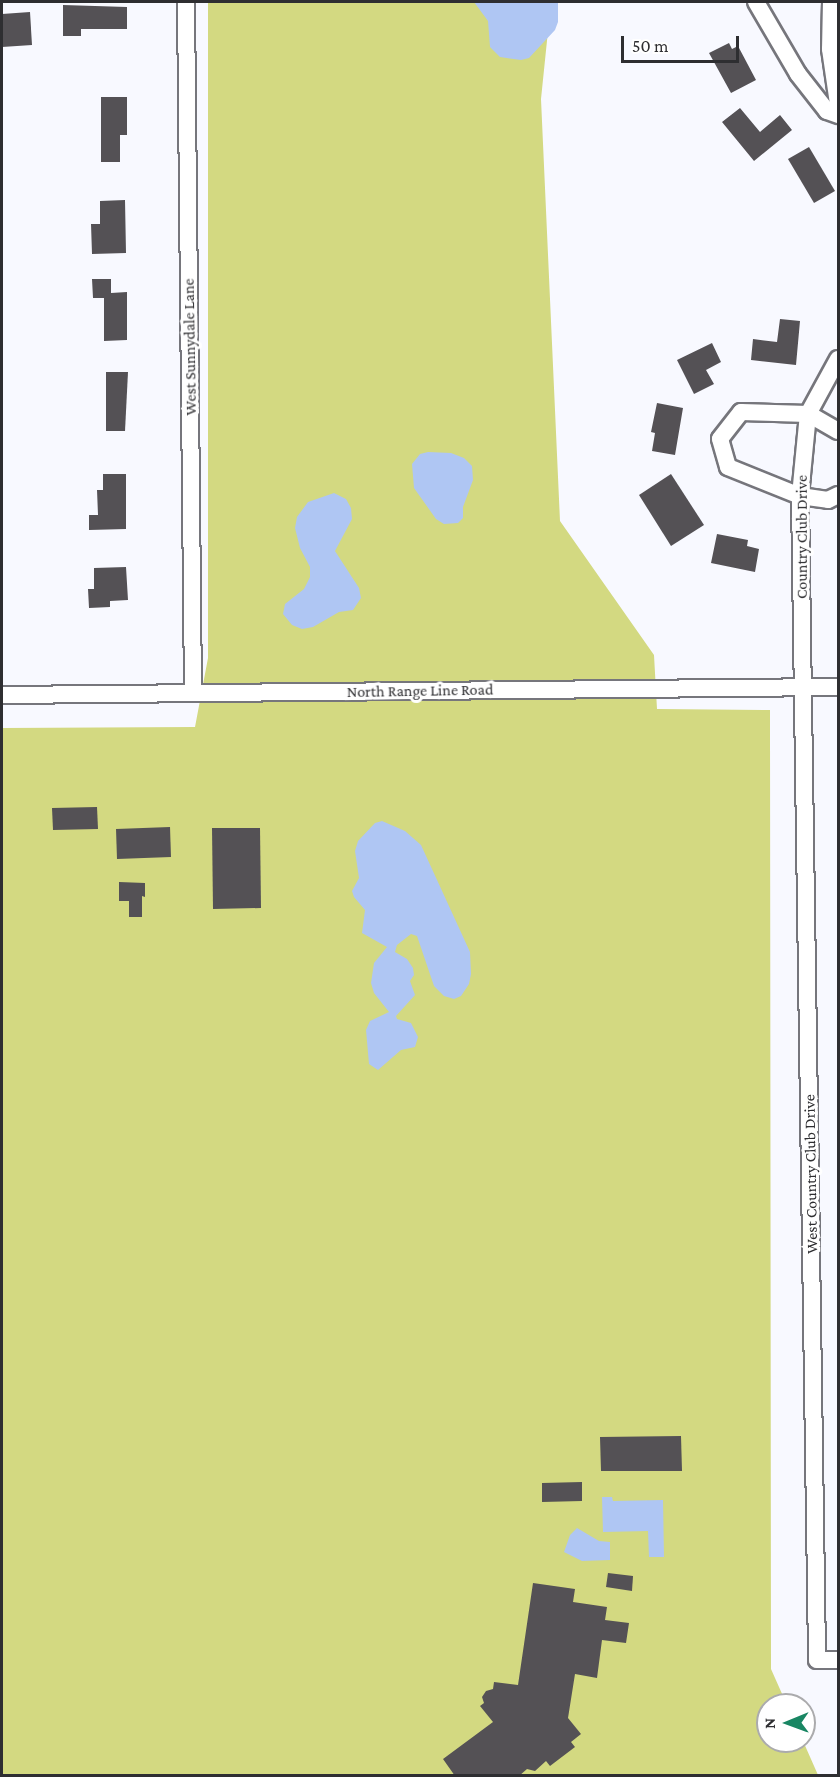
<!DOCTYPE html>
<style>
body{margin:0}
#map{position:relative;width:840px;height:1777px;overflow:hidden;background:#f8f9ff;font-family:"Crimson Pro",serif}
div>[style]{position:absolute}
.green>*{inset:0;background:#d3d981}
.water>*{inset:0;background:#afc6f3}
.building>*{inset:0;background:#545155}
.roads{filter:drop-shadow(2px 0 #76767c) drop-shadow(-2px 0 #76767c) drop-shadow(0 2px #76767c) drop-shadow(0 -2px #76767c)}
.minor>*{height:16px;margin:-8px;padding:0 8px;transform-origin:8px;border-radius:8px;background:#fff}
span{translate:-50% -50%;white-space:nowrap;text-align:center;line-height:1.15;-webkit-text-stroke:6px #fff;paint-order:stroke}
.street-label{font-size:16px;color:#2e2e31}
.frame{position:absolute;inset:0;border:3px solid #2e2e31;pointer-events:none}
.north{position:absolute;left:756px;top:1693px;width:60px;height:60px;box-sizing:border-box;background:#fff;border:2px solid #ababad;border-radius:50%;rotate:269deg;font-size:16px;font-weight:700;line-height:24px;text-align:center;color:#2e2e31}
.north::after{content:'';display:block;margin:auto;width:21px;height:27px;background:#198663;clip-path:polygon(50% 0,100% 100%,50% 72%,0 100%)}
.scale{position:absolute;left:621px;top:36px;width:118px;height:27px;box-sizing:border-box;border:3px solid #2e2e31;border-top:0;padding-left:8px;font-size:18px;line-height:21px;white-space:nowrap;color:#2e2e31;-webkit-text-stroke:4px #fff;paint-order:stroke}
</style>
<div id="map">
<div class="green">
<div style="clip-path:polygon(208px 2px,551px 2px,541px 99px,560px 521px,654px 655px,657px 709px,770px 710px,771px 1669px,787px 1705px,768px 1705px,768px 1741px,803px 1741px,818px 1775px,2px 1775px,2px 728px,195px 727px,208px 658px)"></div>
</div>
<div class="water">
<div style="clip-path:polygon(474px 2px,558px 2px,558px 22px,555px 30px,529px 58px,521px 60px,500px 57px,490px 47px,488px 21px)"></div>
<div style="clip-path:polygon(428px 452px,451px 453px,464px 458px,472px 466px,473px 480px,463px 507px,463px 518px,458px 523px,444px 524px,436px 519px,414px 488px,412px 464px,420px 454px)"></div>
<div style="clip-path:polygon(334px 493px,346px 499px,351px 508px,352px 519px,335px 551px,359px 588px,361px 598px,353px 610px,339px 612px,313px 627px,302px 629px,292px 625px,283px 614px,285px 604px,304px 589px,310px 577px,310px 567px,300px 548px,295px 528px,297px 517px,308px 502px)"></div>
<div style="clip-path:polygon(382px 821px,405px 831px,421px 845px,470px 952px,471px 974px,469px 984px,461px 996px,454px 999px,444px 996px,434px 986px,417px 936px,411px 934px,397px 945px,395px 952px,407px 959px,413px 968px,414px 975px,410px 981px,415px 995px,396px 1016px,397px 1019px,411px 1023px,418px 1037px,415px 1047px,401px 1050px,378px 1070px,369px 1064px,366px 1030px,370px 1021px,389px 1012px,374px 993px,371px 983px,374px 963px,387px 947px,362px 933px,365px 910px,354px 897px,352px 891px,359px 878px,355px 851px,358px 841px,375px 823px)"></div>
<div style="clip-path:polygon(602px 1497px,612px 1497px,613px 1501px,663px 1500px,664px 1557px,649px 1557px,648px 1531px,603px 1532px)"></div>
<div style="clip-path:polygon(577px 1528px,599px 1541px,610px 1542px,610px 1560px,582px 1561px,564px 1552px,570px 1535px)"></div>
</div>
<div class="building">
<div style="clip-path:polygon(63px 5px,127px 7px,127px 29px,81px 29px,81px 36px,63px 36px)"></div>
<div style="clip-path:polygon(30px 12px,32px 45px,2px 47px,2px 14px)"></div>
<div style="clip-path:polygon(729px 43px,732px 49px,738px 46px,756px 80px,731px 93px,709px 53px)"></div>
<div style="clip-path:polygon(101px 97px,127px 97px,127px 135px,120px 135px,120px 162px,101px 162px)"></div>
<div style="clip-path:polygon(740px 108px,760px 132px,780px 115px,792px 130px,754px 161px,722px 122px)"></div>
<div style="clip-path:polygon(809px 147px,835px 191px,814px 203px,788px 159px)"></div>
<div style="clip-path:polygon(125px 200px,126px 253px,92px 254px,91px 224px,100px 224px,100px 201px)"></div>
<div style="clip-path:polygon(92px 279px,111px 279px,111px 293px,127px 292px,127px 340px,104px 341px,104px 298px,93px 298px)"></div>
<div style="clip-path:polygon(780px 319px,800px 321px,796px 365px,751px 360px,753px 339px,777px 342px)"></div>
<div style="clip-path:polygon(712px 343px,721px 362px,706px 370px,714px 384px,694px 394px,677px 360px)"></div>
<div style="clip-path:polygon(106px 372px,128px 372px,125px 431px,106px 431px)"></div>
<div style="clip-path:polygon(657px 403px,683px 408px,675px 455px,652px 451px,655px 433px,651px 432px)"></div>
<div style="clip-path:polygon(103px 474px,126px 474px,126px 529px,89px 530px,89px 515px,98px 515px,97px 490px,103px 490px)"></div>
<div style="clip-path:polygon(671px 474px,704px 525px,671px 546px,639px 495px)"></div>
<div style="clip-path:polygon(717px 534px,748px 540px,747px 546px,759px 549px,755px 572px,711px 563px)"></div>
<div style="clip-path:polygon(126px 567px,128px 600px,110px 601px,110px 607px,89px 608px,88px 589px,94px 589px,94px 568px)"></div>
<div style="clip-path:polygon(97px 807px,98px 829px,53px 830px,52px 808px)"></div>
<div style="clip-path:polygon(170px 827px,171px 857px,117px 859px,116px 829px)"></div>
<div style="clip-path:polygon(212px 828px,260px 828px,261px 908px,213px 909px)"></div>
<div style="clip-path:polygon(119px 882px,145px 883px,145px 897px,142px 896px,142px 917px,129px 917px,129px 901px,119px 901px)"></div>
<div style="clip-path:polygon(681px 1436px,682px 1471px,601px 1471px,600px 1437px)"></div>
<div style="clip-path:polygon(582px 1482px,582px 1501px,542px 1502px,542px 1483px)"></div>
<div style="clip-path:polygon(608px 1573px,633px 1576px,632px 1591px,606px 1587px)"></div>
<div style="clip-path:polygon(533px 1583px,575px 1589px,573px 1602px,607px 1607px,605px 1620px,629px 1623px,626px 1643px,602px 1640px,597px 1678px,575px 1674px,568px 1718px,581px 1734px,571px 1742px,575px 1747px,550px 1766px,546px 1761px,535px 1771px,527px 1769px,519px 1776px,455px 1776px,443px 1759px,493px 1722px,480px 1706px,484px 1703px,482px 1697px,486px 1691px,493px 1689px,494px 1682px,518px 1685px)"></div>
</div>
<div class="roads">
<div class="minor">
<div style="left:186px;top:2px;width:691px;rotate:89.42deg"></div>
<div style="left:756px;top:2px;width:83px;rotate:59.7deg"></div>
<div style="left:798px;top:74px;width:47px;rotate:51.9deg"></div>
<div style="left:827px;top:111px;width:12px;rotate:20deg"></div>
<div style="left:831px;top:2px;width:47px;rotate:91.2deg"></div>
<div style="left:830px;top:49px;width:56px;rotate:81.7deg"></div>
<div style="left:838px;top:359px;width:63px;rotate:118.6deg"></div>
<div style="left:808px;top:414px;width:82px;rotate:95.6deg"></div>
<div style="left:800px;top:496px;width:1164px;rotate:89.16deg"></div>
<div style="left:817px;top:1660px;width:21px"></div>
<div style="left:838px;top:431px;width:34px;rotate:-150deg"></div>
<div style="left:808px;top:414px;width:67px;rotate:-178.3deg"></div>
<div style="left:741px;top:412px;width:34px;rotate:128deg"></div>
<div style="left:720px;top:439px;width:29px;rotate:74deg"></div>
<div style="left:728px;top:467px;width:78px;rotate:21.9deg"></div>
<div style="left:800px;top:496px;width:28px;rotate:8deg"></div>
<div style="left:828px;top:500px;width:11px;rotate:-27deg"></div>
<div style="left:2px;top:695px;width:836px;rotate:-0.55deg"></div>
</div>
</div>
<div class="street-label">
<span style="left:190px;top:347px;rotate:-91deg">West Sunnydale Lane</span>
<span style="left:802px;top:537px;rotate:-90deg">Country Club Drive</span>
<span style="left:420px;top:691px;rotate:-1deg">North Range Line Road</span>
<span style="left:811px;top:1174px;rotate:-91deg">West Country Club Drive</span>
</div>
<div class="frame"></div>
<div class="north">N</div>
<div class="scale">50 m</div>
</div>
